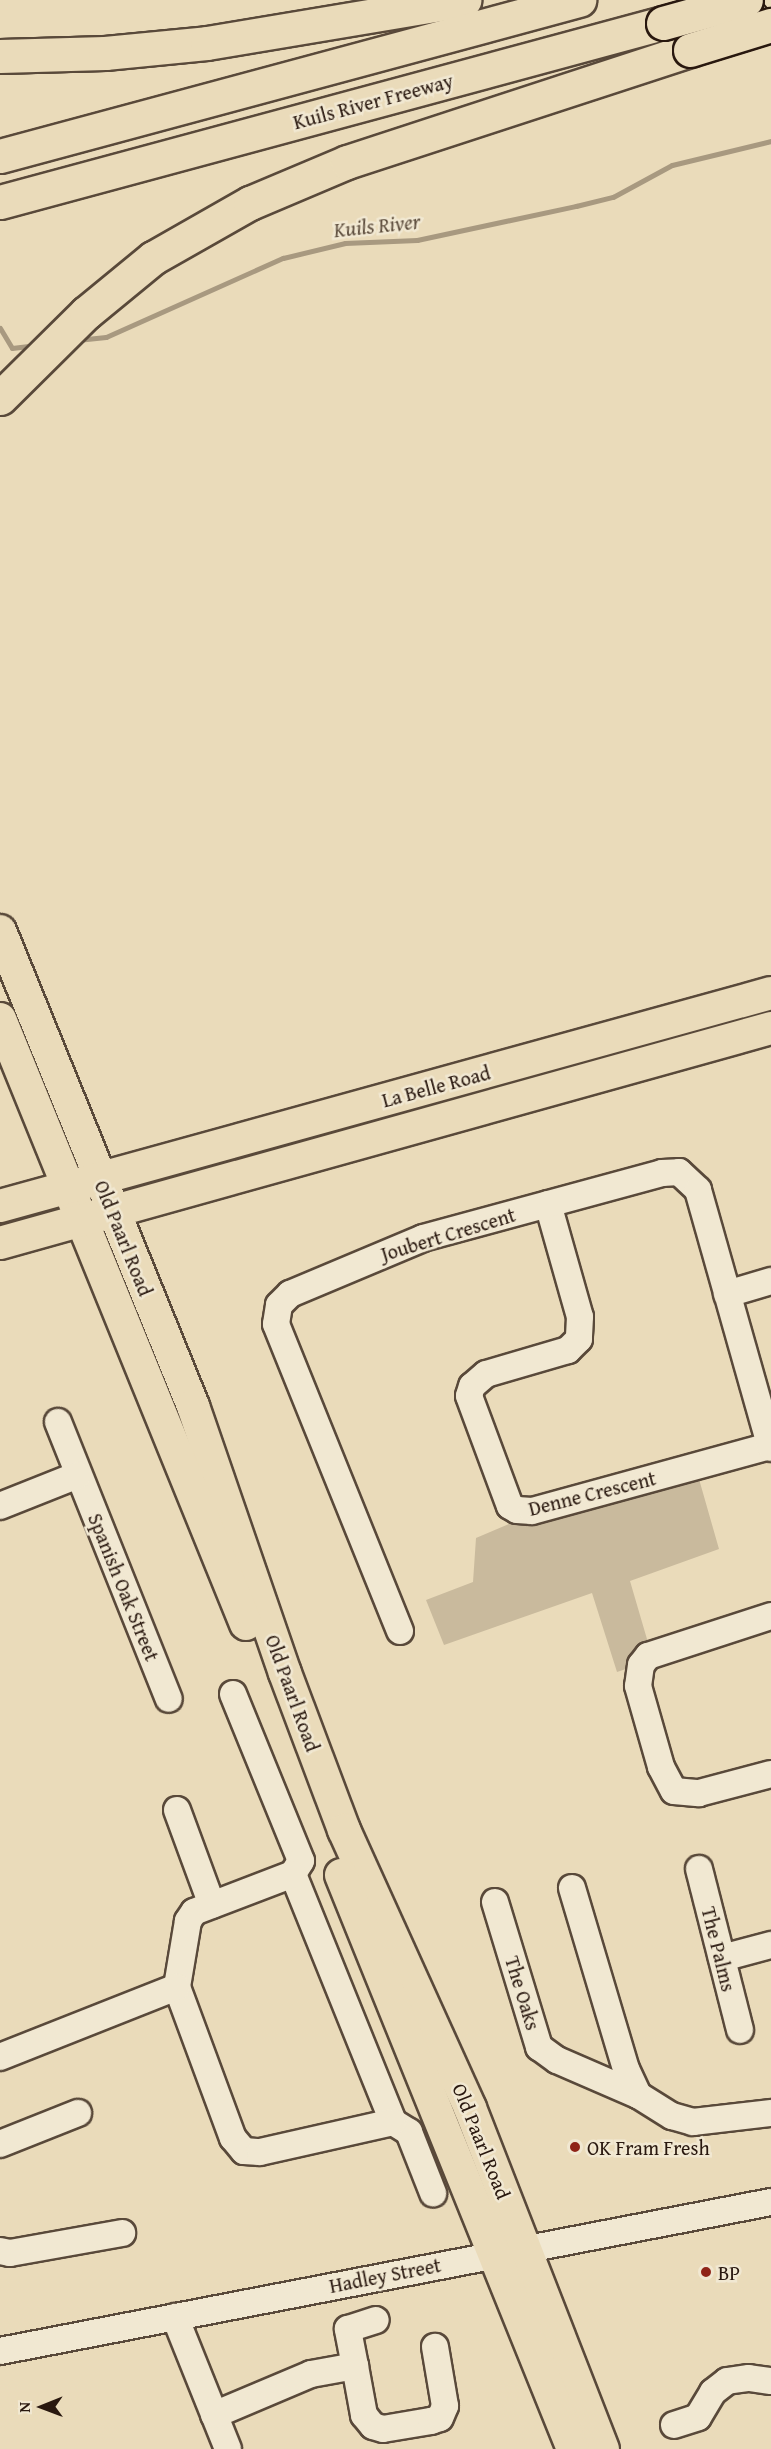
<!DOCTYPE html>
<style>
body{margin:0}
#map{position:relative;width:771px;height:2449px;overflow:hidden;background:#eadbba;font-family:"Gentium Book Plus",serif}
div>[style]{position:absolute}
.green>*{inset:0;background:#c9ba9d}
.stream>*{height:5px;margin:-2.5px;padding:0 2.5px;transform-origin:2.5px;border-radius:2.5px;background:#a89980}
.roads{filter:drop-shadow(2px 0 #59493a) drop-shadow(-2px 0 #59493a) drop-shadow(0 2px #59493a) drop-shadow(0 -2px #59493a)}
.minor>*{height:26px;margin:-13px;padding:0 13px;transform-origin:13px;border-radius:13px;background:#f1e8d2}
.major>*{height:32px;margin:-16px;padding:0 16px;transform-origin:16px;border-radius:16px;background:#eadbba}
.highway>*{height:33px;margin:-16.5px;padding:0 16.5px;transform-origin:16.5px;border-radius:16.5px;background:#eadbba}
.rail>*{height:7px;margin-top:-3.5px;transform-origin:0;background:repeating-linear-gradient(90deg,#f1e8d2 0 14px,#29180f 0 28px);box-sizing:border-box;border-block:2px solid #29180f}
.bridges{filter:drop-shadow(2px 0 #29180f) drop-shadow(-2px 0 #29180f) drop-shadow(0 2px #29180f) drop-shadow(0 -2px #29180f)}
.highway-bridge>*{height:33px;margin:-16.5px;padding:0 16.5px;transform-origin:16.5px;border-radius:16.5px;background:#eadbba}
.dots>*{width:16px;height:16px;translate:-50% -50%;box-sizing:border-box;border:3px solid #f1e8d2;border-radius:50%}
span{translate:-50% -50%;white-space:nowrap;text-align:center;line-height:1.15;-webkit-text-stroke:5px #f1e8d2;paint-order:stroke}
.street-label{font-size:20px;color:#29180f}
.poi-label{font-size:20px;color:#29180f}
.left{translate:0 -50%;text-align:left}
.water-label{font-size:21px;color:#5c4c3c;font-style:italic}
.north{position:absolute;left:12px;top:2377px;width:60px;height:60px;-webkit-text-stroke:4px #f1e8d2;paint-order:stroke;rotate:269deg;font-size:16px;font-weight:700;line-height:24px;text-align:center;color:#29180f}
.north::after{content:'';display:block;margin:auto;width:21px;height:27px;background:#29180f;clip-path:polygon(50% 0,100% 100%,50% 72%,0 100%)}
</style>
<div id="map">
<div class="green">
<div style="clip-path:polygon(697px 1472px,719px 1549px,630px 1581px,649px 1646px,632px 1667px,617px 1672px,592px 1593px,444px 1645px,426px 1600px,473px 1582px,476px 1538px,523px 1518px)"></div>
</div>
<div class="stream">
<div style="left:0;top:328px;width:23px;rotate:59deg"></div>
<div style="left:12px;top:348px;width:23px;rotate:-7deg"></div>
<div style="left:77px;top:340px;width:29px;rotate:-6deg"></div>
<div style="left:106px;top:337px;width:194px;rotate:-24.1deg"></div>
<div style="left:283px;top:258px;width:64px;rotate:-13.6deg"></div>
<div style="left:345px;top:243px;width:72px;rotate:-2.4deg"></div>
<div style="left:417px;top:240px;width:163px;rotate:-12.1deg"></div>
<div style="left:576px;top:206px;width:38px;rotate:-14deg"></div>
<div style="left:613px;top:197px;width:67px;rotate:-28.5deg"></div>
<div style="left:672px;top:165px;width:102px;rotate:-13.6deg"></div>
</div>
<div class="roads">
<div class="minor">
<div style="left:548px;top:1204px;width:117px;rotate:74.2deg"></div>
<div style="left:580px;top:1317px;width:22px;rotate:93deg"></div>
<div style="left:579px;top:1339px;width:16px;rotate:135deg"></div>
<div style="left:568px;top:1350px;width:85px;rotate:163.7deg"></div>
<div style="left:486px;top:1374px;width:18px;rotate:139deg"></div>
<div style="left:472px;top:1386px;width:10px;rotate:107deg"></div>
<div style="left:469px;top:1396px;width:117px;rotate:69.6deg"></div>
<div style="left:510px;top:1506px;width:8px;rotate:30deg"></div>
<div style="left:517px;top:1510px;width:15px;rotate:4deg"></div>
<div style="left:532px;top:1511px;width:247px;rotate:-15.3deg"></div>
<div style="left:727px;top:1294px;width:46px;rotate:-16.5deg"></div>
<div style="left:58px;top:1422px;width:298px;rotate:68.2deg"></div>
<div style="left:0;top:1506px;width:84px;rotate:-21.7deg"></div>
<div style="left:771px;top:1616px;width:129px;rotate:162deg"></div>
<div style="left:648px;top:1656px;width:11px;rotate:128deg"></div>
<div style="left:641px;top:1665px;width:21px;rotate:98deg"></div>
<div style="left:638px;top:1686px;width:84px;rotate:74.1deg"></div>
<div style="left:661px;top:1767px;width:27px;rotate:62deg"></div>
<div style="left:674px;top:1791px;width:25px;rotate:5deg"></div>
<div style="left:699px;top:1793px;width:74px;rotate:-14.8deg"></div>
<div style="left:400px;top:1631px;width:331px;rotate:-112deg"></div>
<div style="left:276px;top:1324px;width:19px;rotate:-81deg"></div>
<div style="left:279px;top:1305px;width:16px;rotate:-45deg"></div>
<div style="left:290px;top:1294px;width:144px;rotate:-22.8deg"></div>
<div style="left:423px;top:1238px;width:248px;rotate:-15.2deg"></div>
<div style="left:662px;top:1173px;width:17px;rotate:-3deg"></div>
<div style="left:679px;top:1172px;width:26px;rotate:43deg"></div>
<div style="left:698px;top:1190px;width:268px;rotate:74.2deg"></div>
<div style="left:233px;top:1694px;width:180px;rotate:67.8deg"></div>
<div style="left:301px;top:1861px;width:15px;rotate:122deg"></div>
<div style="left:293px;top:1874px;width:267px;rotate:68deg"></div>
<div style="left:393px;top:2122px;width:19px;rotate:32deg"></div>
<div style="left:409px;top:2132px;width:66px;rotate:68.5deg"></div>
<div style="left:177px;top:1810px;width:101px;rotate:69.8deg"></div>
<div style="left:699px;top:1869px;width:166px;rotate:75.7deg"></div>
<div style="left:293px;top:1874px;width:106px;rotate:159deg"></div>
<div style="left:194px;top:1912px;width:11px;rotate:124deg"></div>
<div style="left:188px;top:1921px;width:67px;rotate:99.5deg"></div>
<div style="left:177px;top:1987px;width:161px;rotate:69.7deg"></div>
<div style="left:233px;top:2138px;width:17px;rotate:50deg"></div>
<div style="left:244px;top:2151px;width:16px;rotate:4deg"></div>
<div style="left:260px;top:2152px;width:136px;rotate:-12.7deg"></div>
<div style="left:572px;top:1888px;width:189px;rotate:73.4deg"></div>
<div style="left:626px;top:2069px;width:29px;rotate:65deg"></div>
<div style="left:638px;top:2095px;width:40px;rotate:32deg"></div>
<div style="left:672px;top:2116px;width:22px;rotate:16deg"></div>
<div style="left:693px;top:2122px;width:79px;rotate:-6.6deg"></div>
<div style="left:495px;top:1902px;width:152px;rotate:73.1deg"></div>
<div style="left:539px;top:2047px;width:22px;rotate:36deg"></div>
<div style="left:557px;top:2060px;width:88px;rotate:23.4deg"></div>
<div style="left:722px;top:1958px;width:51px;rotate:-14.9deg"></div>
<div style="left:0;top:2057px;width:190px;rotate:-21.6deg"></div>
<div style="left:0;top:2144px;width:84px;rotate:-21.7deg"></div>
<div style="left:0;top:2251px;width:10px;rotate:11deg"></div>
<div style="left:10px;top:2253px;width:114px;rotate:-10.1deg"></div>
<div style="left:175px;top:2317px;width:142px;rotate:68.1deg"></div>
<div style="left:0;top:2351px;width:785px;rotate:-10.94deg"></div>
<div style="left:355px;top:2366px;width:50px;rotate:79.6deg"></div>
<div style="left:364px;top:2415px;width:14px;rotate:51deg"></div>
<div style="left:373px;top:2426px;width:10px;rotate:17deg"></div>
<div style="left:383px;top:2429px;width:49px;rotate:-9.5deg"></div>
<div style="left:431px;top:2421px;width:9px;rotate:-18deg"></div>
<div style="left:440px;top:2418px;width:13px;rotate:-67deg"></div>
<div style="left:445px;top:2406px;width:60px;rotate:-99.6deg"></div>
<div style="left:214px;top:2415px;width:105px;rotate:-22.9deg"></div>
<div style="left:311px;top:2374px;width:45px;rotate:-10.3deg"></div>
<div style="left:355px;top:2366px;width:38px;rotate:-101deg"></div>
<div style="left:348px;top:2329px;width:29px;rotate:-18deg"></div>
<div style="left:674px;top:2425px;width:25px;rotate:-18deg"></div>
<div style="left:698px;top:2417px;width:29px;rotate:-59deg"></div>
<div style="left:713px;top:2392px;width:18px;rotate:-38deg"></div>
<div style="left:727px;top:2381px;width:22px;rotate:-8deg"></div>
<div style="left:749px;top:2378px;width:22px;rotate:8deg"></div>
</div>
<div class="major">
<div style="left:0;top:931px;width:513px;rotate:67.89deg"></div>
<div style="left:193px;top:1406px;width:282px;rotate:71deg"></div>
<div style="left:285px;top:1673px;width:168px;rotate:69.4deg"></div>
<div style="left:344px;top:1830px;width:305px;rotate:65.6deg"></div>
<div style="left:470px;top:2108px;width:366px;rotate:68.7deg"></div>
<div style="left:0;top:1019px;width:653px;rotate:67.87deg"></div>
<div style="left:0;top:1206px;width:800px;rotate:-15.44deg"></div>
<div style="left:0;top:1243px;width:800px;rotate:-15.58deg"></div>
<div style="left:341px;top:1875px;width:619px;rotate:67.99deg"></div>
</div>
<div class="highway">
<div style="left:0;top:56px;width:105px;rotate:-1.6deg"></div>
<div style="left:105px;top:53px;width:102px;rotate:-5.6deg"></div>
<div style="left:207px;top:43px;width:261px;rotate:-9.5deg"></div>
<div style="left:0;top:156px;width:600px;rotate:-15.08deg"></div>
<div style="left:0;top:202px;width:687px;rotate:-15.11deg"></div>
<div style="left:0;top:398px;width:121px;rotate:-44.7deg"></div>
<div style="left:86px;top:313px;width:87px;rotate:-39.4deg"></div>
<div style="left:153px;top:258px;width:112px;rotate:-29.6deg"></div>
<div style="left:250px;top:203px;width:105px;rotate:-22.9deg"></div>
<div style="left:347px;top:162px;width:361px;rotate:-18.1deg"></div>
</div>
</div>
<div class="rail">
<div style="left:740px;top:0;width:45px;rotate:46.8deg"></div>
<div style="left:757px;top:0;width:21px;rotate:49deg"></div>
</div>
<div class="bridges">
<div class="highway-bridge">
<div style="left:663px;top:23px;width:86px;rotate:-15.5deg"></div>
<div style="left:690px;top:50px;width:85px;rotate:-17.2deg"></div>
</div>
</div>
<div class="dots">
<div style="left:575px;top:2147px;background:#8f2418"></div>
<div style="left:706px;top:2272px;background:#8f2418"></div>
</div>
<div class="street-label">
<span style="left:373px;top:101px;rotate:-15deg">Kuils River Freeway</span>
<span style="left:436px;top:1086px;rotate:-15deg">La Belle Road</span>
<span style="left:448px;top:1234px;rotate:-17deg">Joubert Crescent</span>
<span style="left:124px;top:1238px;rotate:68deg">Old Paarl Road</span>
<span style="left:592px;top:1493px;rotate:-14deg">Denne Crescent</span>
<span style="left:124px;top:1587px;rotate:68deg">Spanish Oak Street</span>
<span style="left:293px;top:1693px;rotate:70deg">Old Paarl Road</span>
<span style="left:719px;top:1949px;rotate:76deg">The Palms</span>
<span style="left:523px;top:1993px;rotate:73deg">The Oaks</span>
<span style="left:482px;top:2141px;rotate:68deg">Old Paarl Road</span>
<span style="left:385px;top:2275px;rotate:-11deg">Hadley Street</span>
</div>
<div class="poi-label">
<span class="left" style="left:587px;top:2147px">OK Fram Fresh</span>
<span class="left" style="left:718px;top:2272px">BP</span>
</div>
<div class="water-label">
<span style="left:377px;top:226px;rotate:-6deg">Kuils River</span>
</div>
<div class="north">N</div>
</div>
